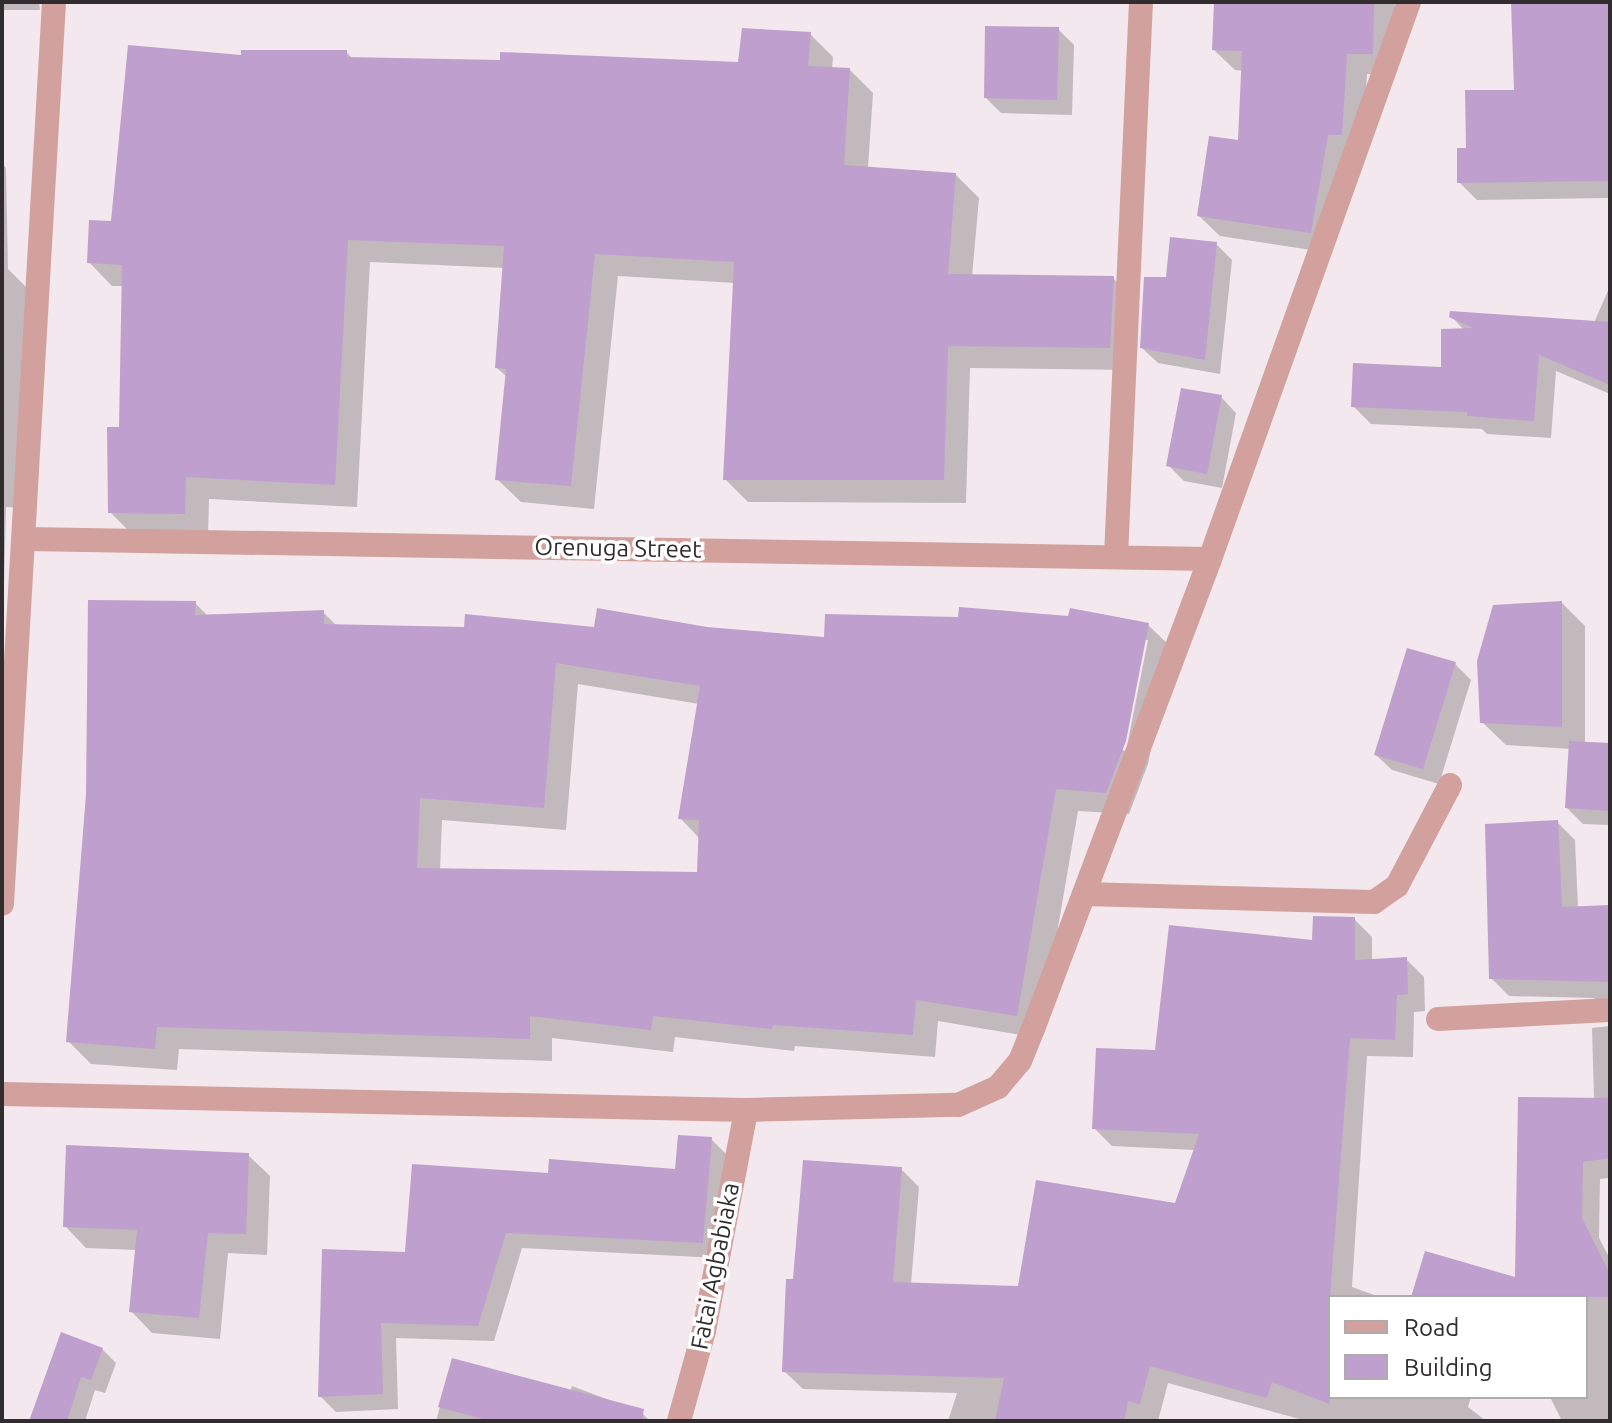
<!DOCTYPE html>
<style>
body{margin:0}
#map{position:relative;width:1612px;height:1423px;overflow:hidden;background:#f3e8ed;font-family:Ubuntu,sans-serif}
div>[style]{position:absolute}
.shadow>*{inset:0;background:#0003}
.building>*{inset:0;background:#be9fce}
.street>*{height:24px;margin:-12px;padding:0 12px;transform-origin:12px;border-radius:12px;background:#d3a19d}
span{translate:-50% -50%;white-space:nowrap;text-align:center;line-height:1.15;-webkit-text-stroke:7px #fff;paint-order:stroke}
.street-label{font-size:24px;color:#312d2e}
.frame{position:absolute;inset:0;border:4px solid #312d2e;pointer-events:none}
.legend{position:absolute;left:1328px;top:1295px;width:260px;height:104px;box-sizing:border-box;background:#fff;border:2px solid #adabab;margin:0;padding:10px 14px;list-style:none;font-size:24px;color:#312d2e}
.legend li{display:flex;align-items:center;gap:16px;height:40px}
.legend b{width:40px;border:2px solid #adabab}
</style>
<div id="map">
<div class="shadow">
<div style="clip-path:polygon(2px 2px,39px 2px,40px 10px,2px 10px)"></div>
<div style="clip-path:polygon(1216px 2px,1395px 2px,1393px 74px,1367px 74px,1362px 155px,1331px 253px,1220px 236px,1199px 216px,1239px 142px,1243px 71px,1235px 70px,1214px 50px)"></div>
<div style="clip-path:polygon(1513px 2px,1610px 2px,1610px 198px,1477px 200px,1459px 182px,1468px 150px,1516px 92px)"></div>
<div style="clip-path:polygon(1058px 29px,1074px 45px,1072px 115px,1001px 113px,986px 98px)"></div>
<div style="clip-path:polygon(810px 34px,833px 57px,832px 69px,850px 70px,873px 93px,868px 168px,956px 175px,979px 198px,972px 277px,1113px 278px,1136px 302px,1133px 370px,970px 368px,966px 503px,748px 502px,725px 479px,735px 283px,618px 276px,594px 509px,521px 502px,497px 479px,507px 377px,497px 368px,505px 268px,370px 262px,357px 507px,209px 499px,208px 536px,133px 535px,110px 512px,121px 429px,124px 286px,112px 286px,89px 262px,113px 223px,243px 57px,346px 52px,353px 59px,740px 64px)"></div>
<div style="clip-path:polygon(2px 163px,6px 168px,8px 269px,27px 288px,34px 508px,6px 507px,3px 625px)"></div>
<div style="clip-path:polygon(1216px 244px,1232px 260px,1220px 374px,1158px 363px,1142px 348px)"></div>
<div style="clip-path:polygon(1610px 286px,1610px 394px,1556px 371px,1551px 438px,1487px 434px,1482px 429px,1371px 424px,1353px 406px,1443px 369px,1465px 331px,1451px 316px,1594px 323px)"></div>
<div style="clip-path:polygon(1221px 397px,1236px 413px,1222px 488px,1184px 481px,1168px 465px)"></div>
<div style="clip-path:polygon(evenodd,195px 603px,208px 616px,323px 612px,337px 626px,707px 629px,826px 639px,1148px 625px,1171px 647px,1148px 764px,1129px 814px,1078px 811px,1039px 1038px,938px 1021px,935px 1057px,795px 1046px,794px 1051px,675px 1037px,673px 1052px,552px 1038px,552px 1061px,179px 1049px,177px 1070px,91px 1064px,68px 1041px,195px 603px,1144px 640px,1148px 640px,1126px 751px,1122px 750px,1144px 640px,195px 603px,578px 684px,699px 704px,680px 818px,700px 839px,699px 874px,440px 871px,442px 820px,566px 830px,578px 684px)"></div>
<div style="clip-path:polygon(1562px 603px,1585px 626px,1585px 744px,1610px 745px,1610px 825px,1583px 824px,1567px 808px,1571px 749px,1506px 745px,1482px 722px)"></div>
<div style="clip-path:polygon(1455px 664px,1471px 680px,1439px 784px,1392px 770px,1376px 755px)"></div>
<div style="clip-path:polygon(1557px 822px,1575px 840px,1578px 908px,1610px 907px,1610px 1013px,1594px 998px,1509px 996px,1491px 978px)"></div>
<div style="clip-path:polygon(1354px 919px,1372px 937px,1372px 961px,1406px 959px,1424px 977px,1425px 1011px,1414px 1012px,1413px 1057px,1367px 1056px,1352px 1287px,1380px 1297px,1330px 1297px,1330px 1397px,1471px 1397px,1468px 1407px,1486px 1421px,1307px 1421px,1168px 1383px,1158px 1421px,948px 1421px,957px 1393px,803px 1389px,784px 1371px,795px 1281px,901px 1169px,919px 1187px,911px 1284px,1020px 1288px,1176px 1205px,1195px 1150px,1112px 1146px,1094px 1128px,1156px 1052px)"></div>
<div style="clip-path:polygon(1610px 1026px,1610px 1178px,1600px 1179px,1599px 1238px,1610px 1259px,1610px 1421px,1562px 1421px,1550px 1397px,1586px 1397px,1586px 1297px,1413px 1297px,1517px 1280px,1594px 1100px,1592px 1028px)"></div>
<div style="clip-path:polygon(711px 1139px,727px 1155px,718px 1258px,522px 1248px,494px 1341px,396px 1338px,398px 1409px,336px 1412px,320px 1396px,407px 1254px,550px 1175px,676px 1171px)"></div>
<div style="clip-path:polygon(248px 1155px,270px 1176px,267px 1255px,228px 1253px,220px 1339px,152px 1333px,131px 1311px,137px 1250px,86px 1248px,65px 1226px)"></div>
<div style="clip-path:polygon(102px 1349px,116px 1363px,105px 1393px,95px 1390px,85px 1421px,31px 1421px)"></div>
<div style="clip-path:polygon(453px 1360px,570px 1392px,572px 1386px,641px 1412px,650px 1421px,436px 1421px)"></div>
</div>
<div class="building">
<div style="clip-path:polygon(1214px 2px,1374px 2px,1373px 54px,1347px 54px,1342px 135px,1328px 135px,1311px 233px,1197px 216px,1209px 136px,1238px 140px,1242px 51px,1212px 50px)"></div>
<div style="clip-path:polygon(1511px 2px,1610px 2px,1610px 181px,1457px 183px,1457px 148px,1466px 148px,1465px 90px,1514px 90px)"></div>
<div style="clip-path:polygon(985px 26px,1059px 27px,1057px 100px,984px 98px)"></div>
<div style="clip-path:polygon(742px 28px,811px 32px,808px 66px,850px 68px,844px 165px,956px 173px,948px 274px,1114px 276px,1110px 348px,948px 346px,944px 480px,723px 480px,734px 262px,595px 254px,571px 486px,495px 480px,506px 369px,495px 368px,504px 246px,348px 240px,335px 485px,186px 477px,185px 514px,108px 513px,107px 427px,119px 427px,122px 265px,87px 263px,89px 220px,111px 221px,128px 45px,241px 55px,241px 50px,347px 50px,347px 57px,500px 60px,500px 52px,738px 62px)"></div>
<div style="clip-path:polygon(1170px 237px,1217px 242px,1205px 360px,1140px 348px,1144px 277px,1166px 277px)"></div>
<div style="clip-path:polygon(1450px 311px,1610px 322px,1610px 385px,1539px 355px,1534px 421px,1467px 416px,1467px 412px,1351px 407px,1353px 363px,1441px 367px,1441px 329px,1473px 328px,1449px 317px)"></div>
<div style="clip-path:polygon(1181px 388px,1222px 395px,1207px 474px,1166px 466px)"></div>
<div style="clip-path:polygon(evenodd,88px 600px,196px 601px,195px 615px,324px 610px,324px 624px,464px 627px,465px 614px,594px 627px,597px 608px,707px 627px,824px 637px,825px 614px,958px 617px,959px 607px,1068px 616px,1070px 608px,1149px 623px,1126px 741px,1106px 793px,1056px 789px,1017px 1016px,916px 1000px,913px 1035px,773px 1025px,772px 1029px,653px 1016px,651px 1030px,530px 1016px,530px 1039px,157px 1027px,155px 1049px,66px 1042px,86px 795px,88px 600px,556px 663px,700px 686px,678px 819px,699px 820px,697px 872px,417px 868px,420px 798px,544px 808px,556px 663px)"></div>
<div style="clip-path:polygon(1562px 601px,1562px 727px,1480px 723px,1477px 661px,1493px 605px)"></div>
<div style="clip-path:polygon(1407px 648px,1456px 662px,1423px 769px,1374px 755px)"></div>
<div style="clip-path:polygon(1569px 741px,1610px 743px,1610px 811px,1565px 808px)"></div>
<div style="clip-path:polygon(1558px 820px,1562px 907px,1610px 905px,1610px 982px,1489px 979px,1485px 824px)"></div>
<div style="clip-path:polygon(1313px 916px,1355px 917px,1355px 960px,1407px 957px,1408px 994px,1397px 995px,1395px 1040px,1350px 1038px,1330px 1297px,1330px 1404px,1272px 1382px,1267px 1398px,1150px 1366px,1140px 1404px,1128px 1401px,1124px 1421px,995px 1421px,1004px 1378px,782px 1372px,786px 1279px,793px 1279px,803px 1160px,902px 1167px,893px 1282px,1018px 1286px,1036px 1180px,1175px 1203px,1199px 1134px,1092px 1129px,1096px 1048px,1155px 1050px,1169px 925px,1312px 940px)"></div>
<div style="clip-path:polygon(1518px 1097px,1610px 1098px,1610px 1158px,1583px 1162px,1582px 1218px,1610px 1274px,1610px 1297px,1411px 1297px,1425px 1251px,1515px 1277px)"></div>
<div style="clip-path:polygon(678px 1135px,712px 1137px,703px 1243px,506px 1233px,478px 1326px,381px 1323px,383px 1394px,318px 1397px,322px 1249px,405px 1252px,412px 1164px,548px 1173px,549px 1159px,675px 1169px)"></div>
<div style="clip-path:polygon(66px 1145px,249px 1153px,246px 1234px,208px 1233px,199px 1318px,129px 1312px,137px 1230px,63px 1227px)"></div>
<div style="clip-path:polygon(61px 1332px,103px 1348px,91px 1380px,81px 1377px,67px 1421px,29px 1421px)"></div>
<div style="clip-path:polygon(452px 1358px,644px 1409px,642px 1421px,491px 1421px,438px 1407px)"></div>
</div>
<div class="street">
<div style="left:27px;top:539px;width:1183px;rotate:0.97deg"></div>
<div style="left:1116px;top:556px;width:555px;rotate:-87.42deg"></div>
<div style="left:1084px;top:894px;width:290px;rotate:1.6deg"></div>
<div style="left:1374px;top:902px;width:28px;rotate:-35deg"></div>
<div style="left:1397px;top:886px;width:114px;rotate:-62.3deg"></div>
<div style="left:2px;top:904px;width:903px;rotate:-86.7deg"></div>
<div style="left:1438px;top:1019px;width:172px;rotate:-3deg"></div>
<div style="left:2px;top:1094px;width:744px;rotate:1.23deg"></div>
<div style="left:746px;top:1110px;width:212px;rotate:-1.4deg"></div>
<div style="left:958px;top:1105px;width:44px;rotate:-24.2deg"></div>
<div style="left:998px;top:1087px;width:34px;rotate:-50deg"></div>
<div style="left:1020px;top:1061px;width:35px;rotate:-68deg"></div>
<div style="left:1033px;top:1029px;width:502px;rotate:-69.36deg"></div>
<div style="left:1210px;top:559px;width:591px;rotate:-70.34deg"></div>
<div style="left:679px;top:1421px;width:93px;rotate:-74.5deg"></div>
<div style="left:704px;top:1331px;width:225px;rotate:-79.2deg"></div>
</div>
<div class="street-label">
<span style="left:618px;top:548px;rotate:1deg">Orenuga Street</span>
<span style="left:715px;top:1266px;rotate:-79deg">Fatai Agbabiaka</span>
</div>
<div class="frame"></div>
<ul class="legend">
<li><b style="height:10px;background:#d3a19d"></b>Road</li>
<li><b style="height:22px;background:#be9fce"></b>Building</li>
</ul>
</div>
